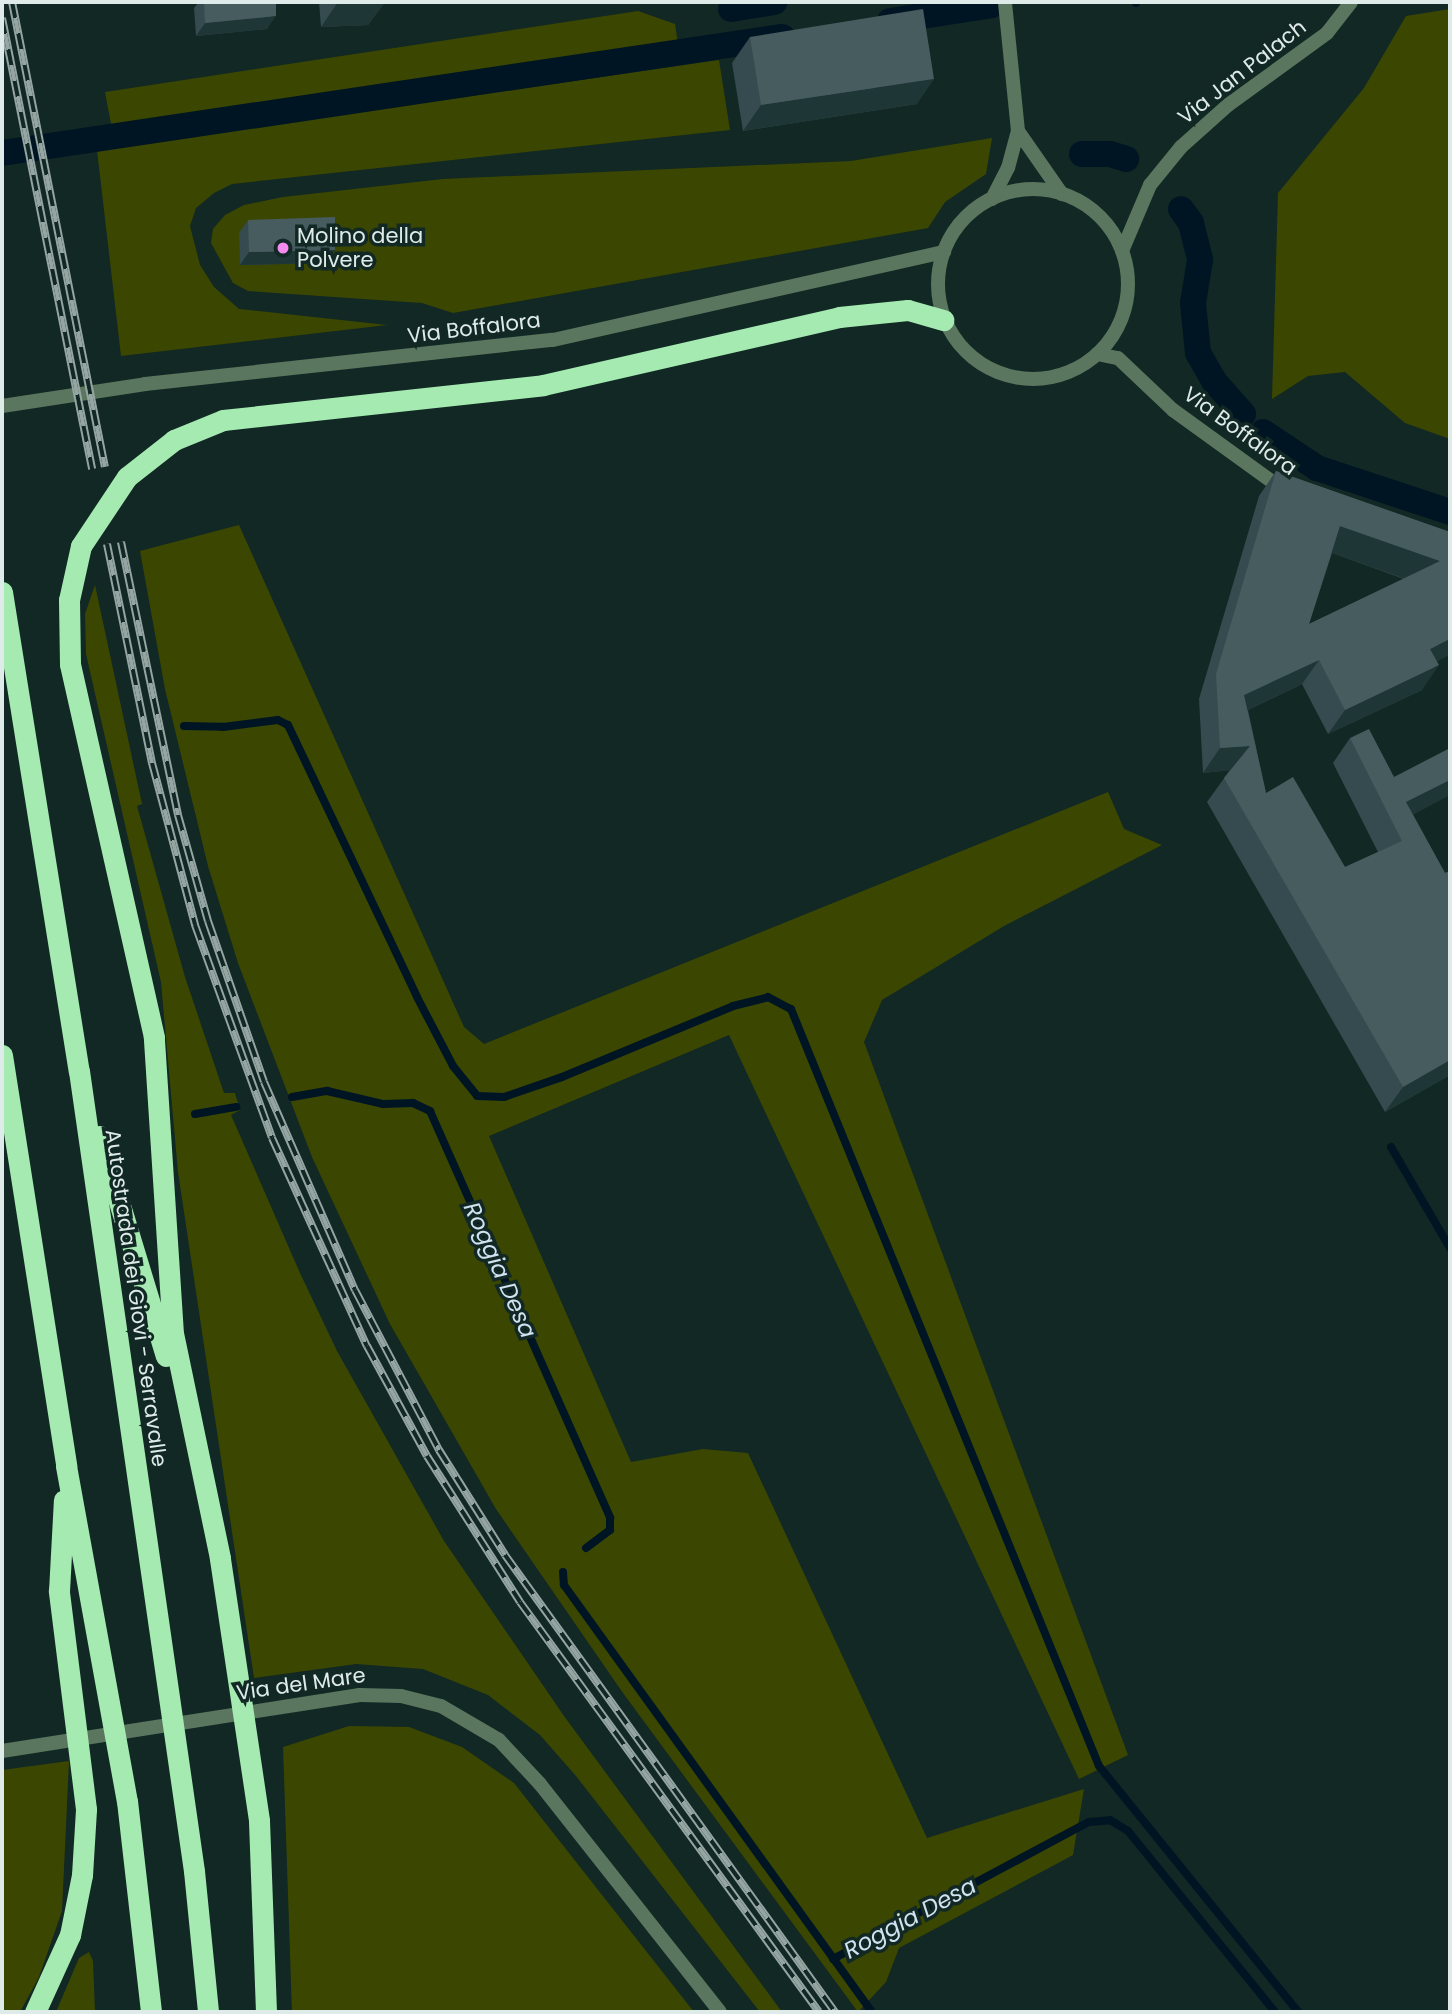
<!DOCTYPE html>
<style>
body{margin:0}
#map{position:relative;width:1452px;height:2014px;overflow:hidden;background:#122824;font-family:Poppins,sans-serif}
div>[style]{position:absolute}
.green>*{inset:0;background:#3b4700}
.stream>*{height:8px;margin:-4px;padding:0 4px;transform-origin:4px;border-radius:4px;background:#001523}
.canal>*{height:26px;margin:-13px;padding:0 13px;transform-origin:13px;border-radius:13px;background:#001523}
.minor>*{height:14px;margin:-7px;padding:0 7px;transform-origin:7px;border-radius:7px;background:#5a765f}
.tertiary>*{height:14px;margin:-7px;padding:0 7px;transform-origin:7px;border-radius:7px;background:#5a765f}
.tertiary>.ring{margin:-7px;padding:0;box-sizing:content-box;background:none;border:14px solid #5a765f;border-radius:50%}
.motorway>*{height:21px;margin:-10.5px;padding:0 10.5px;transform-origin:10.5px;border-radius:10.5px;background:#a4eab1}
.rail>*{height:8px;margin-top:-4px;transform-origin:0;background:repeating-linear-gradient(90deg,#122824 0 16px,#95a5a2 0 32px);box-sizing:border-box;border-block:2px solid #95a5a2}
.wall>*{inset:0;background:#354b4f}
.shaded-wall>*{inset:0;background:#1f3637}
.building>*{inset:0;background:#475c5f}
.dots>*{width:19px;height:19px;translate:-50% -50%;box-sizing:border-box;border:4px solid #122824;border-radius:50%}
span{translate:-50% -50%;white-space:nowrap;text-align:center;line-height:1.15;-webkit-text-stroke:7px #122824;paint-order:stroke}
.street-label{font-size:21px;color:#deebe8}
.poi-label{font-size:21px;color:#deebe8}
.left{translate:0 -50%;text-align:left}
.water-label{font-size:23px;color:#d0e3f0;font-style:italic}
.frame{position:absolute;inset:0;border:4px solid #deebe8;pointer-events:none}
</style>
<div id="map">
<div class="green">
<div style="clip-path:polygon(1450px 9px,1450px 439px,1405px 423px,1345px 372px,1308px 376px,1272px 399px,1278px 193px,1364px 88px,1406px 16px)"></div>
<div style="clip-path:polygon(638px 11px,675px 24px,678px 44px,112px 129px,105px 92px)"></div>
<div style="clip-path:polygon(719px 60px,730px 130px,232px 184px,214px 193px,196px 208px,190px 226px,200px 265px,214px 287px,239px 309px,387px 325px,121px 356px,97px 150px)"></div>
<div style="clip-path:polygon(992px 138px,986px 174px,945px 202px,928px 228px,453px 313px,422px 303px,248px 291px,233px 283px,211px 243px,213px 229px,225px 215px,244px 205px,283px 197px,443px 179px,851px 161px)"></div>
<div style="clip-path:polygon(239px 525px,464px 1027px,484px 1044px,1108px 792px,1124px 829px,1162px 845px,1004px 926px,882px 1000px,864px 1042px,1128px 1755px,1079px 1779px,729px 1035px,489px 1136px,631px 1462px,703px 1449px,748px 1453px,927px 1838px,1084px 1789px,1073px 1855px,899px 1948px,886px 1982px,858px 2012px,623px 1693px,496px 1509px,390px 1324px,312px 1157px,238px 963px,208px 866px,165px 689px,140px 551px)"></div>
<div style="clip-path:polygon(95px 585px,142px 804px,137px 806px,185px 977px,224px 1093px,235px 1093px,240px 1110px,231px 1115px,300px 1273px,337px 1351px,444px 1541px,564px 1716px,782px 2012px,760px 2012px,576px 1776px,540px 1735px,488px 1695px,423px 1669px,356px 1664px,254px 1678px,178px 1172px,161px 982px,86px 654px,85px 614px)"></div>
<div style="clip-path:polygon(349px 1726px,409px 1727px,462px 1747px,514px 1783px,694px 2012px,292px 2012px,283px 1747px)"></div>
<div style="clip-path:polygon(69px 1761px,62px 1911px,39px 1977px,20px 2012px,2px 2012px,2px 1770px)"></div>
<div style="clip-path:polygon(89px 1952px,93px 1961px,95px 2012px,56px 2012px,79px 1958px)"></div>
</div>
<div class="stream">
<div style="left:1136px;top:2px;width:1px;rotate:90deg"></div>
<div style="left:184px;top:726px;width:39px;rotate:1deg"></div>
<div style="left:223px;top:727px;width:55px;rotate:-7.3deg"></div>
<div style="left:278px;top:720px;width:11px;rotate:27deg"></div>
<div style="left:288px;top:725px;width:301px;rotate:64.6deg"></div>
<div style="left:417px;top:997px;width:78px;rotate:62.4deg"></div>
<div style="left:453px;top:1066px;width:38px;rotate:51deg"></div>
<div style="left:477px;top:1096px;width:27px;rotate:2deg"></div>
<div style="left:504px;top:1097px;width:61px;rotate:-19deg"></div>
<div style="left:562px;top:1077px;width:185px;rotate:-22.5deg"></div>
<div style="left:733px;top:1006px;width:36px;rotate:-14deg"></div>
<div style="left:768px;top:997px;width:26px;rotate:28deg"></div>
<div style="left:791px;top:1009px;width:817px;rotate:67.86deg"></div>
<div style="left:1099px;top:1766px;width:316px;rotate:51deg"></div>
<div style="left:292px;top:1097px;width:36px;rotate:-10deg"></div>
<div style="left:327px;top:1091px;width:57px;rotate:13.1deg"></div>
<div style="left:383px;top:1104px;width:30px;rotate:-2deg"></div>
<div style="left:413px;top:1103px;width:19px;rotate:25deg"></div>
<div style="left:430px;top:1111px;width:445px;rotate:66.1deg"></div>
<div style="left:610px;top:1518px;width:12px;rotate:90deg"></div>
<div style="left:610px;top:1530px;width:30px;rotate:143deg"></div>
<div style="left:195px;top:1114px;width:42px;rotate:-9.7deg"></div>
<div style="left:1391px;top:1147px;width:117px;rotate:59.7deg"></div>
<div style="left:563px;top:1572px;width:13px;rotate:86deg"></div>
<div style="left:564px;top:1585px;width:526px;rotate:54.2deg"></div>
<div style="left:833px;top:1959px;width:290px;rotate:-28.2deg"></div>
<div style="left:1089px;top:1822px;width:21px;rotate:-5deg"></div>
<div style="left:1110px;top:1820px;width:21px;rotate:31deg"></div>
<div style="left:1128px;top:1831px;width:233px;rotate:50.9deg"></div>
</div>
<div class="canal">
<div style="left:731px;top:9px;width:44px;rotate:-9.2deg"></div>
<div style="left:890px;top:21px;width:103px;rotate:-8.9deg"></div>
<div style="left:2px;top:153px;width:789px;rotate:-8.46deg"></div>
<div style="left:1082px;top:154px;width:28px"></div>
<div style="left:1110px;top:154px;width:17px;rotate:17deg"></div>
<div style="left:1181px;top:209px;width:17px;rotate:54deg"></div>
<div style="left:1191px;top:223px;width:38px;rotate:76deg"></div>
<div style="left:1200px;top:260px;width:44px;rotate:99.2deg"></div>
<div style="left:1193px;top:303px;width:50px;rotate:84.3deg"></div>
<div style="left:1198px;top:353px;width:32px;rotate:60deg"></div>
<div style="left:1214px;top:381px;width:44px;rotate:48.7deg"></div>
<div style="left:1263px;top:432px;width:65px;rotate:33.7deg"></div>
<div style="left:1317px;top:468px;width:140px;rotate:18.3deg"></div>
</div>
<div class="minor">
<div style="left:1122px;top:251px;width:72px;rotate:-67deg"></div>
<div style="left:1150px;top:185px;width:49px;rotate:-50.8deg"></div>
<div style="left:1181px;top:147px;width:63px;rotate:-41.8deg"></div>
<div style="left:1228px;top:105px;width:122px;rotate:-36deg"></div>
<div style="left:1327px;top:33px;width:39px;rotate:-52deg"></div>
<div style="left:1097px;top:354px;width:21px;rotate:11deg"></div>
<div style="left:1118px;top:358px;width:76px;rotate:43.4deg"></div>
<div style="left:1173px;top:410px;width:138px;rotate:35.9deg"></div>
<div style="left:2px;top:1751px;width:362px;rotate:-8.9deg"></div>
<div style="left:360px;top:1695px;width:41px;rotate:1.4deg"></div>
<div style="left:401px;top:1696px;width:41px;rotate:14deg"></div>
<div style="left:441px;top:1706px;width:67px;rotate:30.4deg"></div>
<div style="left:499px;top:1740px;width:60px;rotate:47deg"></div>
<div style="left:540px;top:1784px;width:290px;rotate:51.7deg"></div>
</div>
<div class="tertiary">
<div style="left:1018px;top:131px;width:77px;rotate:55.1deg"></div>
<div class="ring" style="left:938px;top:189px;width:176px;height:176px"></div>
<div style="left:992px;top:199px;width:35px;rotate:-63deg"></div>
<div style="left:1008px;top:168px;width:38px;rotate:-75deg"></div>
<div style="left:1018px;top:131px;width:130px;rotate:-95.8deg"></div>
<div style="left:2px;top:406px;width:145px;rotate:-8.7deg"></div>
<div style="left:145px;top:384px;width:410px;rotate:-6.2deg"></div>
<div style="left:553px;top:340px;width:401px;rotate:-12.7deg"></div>
</div>
<div class="motorway">
<div style="left:2px;top:592px;width:485px;rotate:80.9deg"></div>
<div style="left:79px;top:1071px;width:808px;rotate:81.82deg"></div>
<div style="left:194px;top:1871px;width:142px;rotate:84.3deg"></div>
<div style="left:2px;top:1055px;width:416px;rotate:81.1deg"></div>
<div style="left:66px;top:1466px;width:341px;rotate:79.7deg"></div>
<div style="left:127px;top:1801px;width:212px;rotate:83.5deg"></div>
<div style="left:99px;top:1136px;width:230px;rotate:73.1deg"></div>
<div style="left:35px;top:2012px;width:85px;rotate:-65.6deg"></div>
<div style="left:70px;top:1935px;width:61px;rotate:-78.7deg"></div>
<div style="left:82px;top:1875px;width:66px;rotate:-86.5deg"></div>
<div style="left:86px;top:1809px;width:220px;rotate:-97.1deg"></div>
<div style="left:59px;top:1591px;width:91px;rotate:-86.9deg"></div>
<div style="left:266px;top:2012px;width:192px;rotate:-92.1deg"></div>
<div style="left:259px;top:1820px;width:265px;rotate:-98.5deg"></div>
<div style="left:220px;top:1558px;width:229px;rotate:-101.8deg"></div>
<div style="left:173px;top:1334px;width:298px;rotate:-93.7deg"></div>
<div style="left:154px;top:1037px;width:382px;rotate:-102.7deg"></div>
<div style="left:70px;top:664px;width:64px;rotate:-90.9deg"></div>
<div style="left:69px;top:600px;width:55px;rotate:-77.5deg"></div>
<div style="left:81px;top:546px;width:83px;rotate:-56.3deg"></div>
<div style="left:127px;top:477px;width:60px;rotate:-38.2deg"></div>
<div style="left:174px;top:440px;width:53px;rotate:-22.2deg"></div>
<div style="left:223px;top:420px;width:322px;rotate:-6.2deg"></div>
<div style="left:543px;top:385px;width:304px;rotate:-12.9deg"></div>
<div style="left:839px;top:317px;width:69px;rotate:-5.8deg"></div>
<div style="left:908px;top:310px;width:37px;rotate:16deg"></div>
</div>
<div class="rail">
<div style="left:12px;top:2px;width:474px;rotate:78.7deg"></div>
<div style="left:2px;top:18px;width:460px;rotate:78.7deg"></div>
<div style="left:121px;top:542px;width:279px;rotate:78.2deg"></div>
<div style="left:178px;top:815px;width:110px;rotate:74.2deg"></div>
<div style="left:208px;top:921px;width:170px;rotate:70.8deg"></div>
<div style="left:264px;top:1082px;width:227px;rotate:66.4deg"></div>
<div style="left:355px;top:1290px;width:181px;rotate:62.3deg"></div>
<div style="left:439px;top:1450px;width:124px;rotate:57.8deg"></div>
<div style="left:505px;top:1555px;width:564px;rotate:54.17deg"></div>
<div style="left:107px;top:544px;width:224px;rotate:78.4deg"></div>
<div style="left:152px;top:763px;width:168px;rotate:75.1deg"></div>
<div style="left:195px;top:925px;width:226px;rotate:70.1deg"></div>
<div style="left:272px;top:1138px;width:229px;rotate:65.5deg"></div>
<div style="left:367px;top:1346px;width:125px;rotate:61.4deg"></div>
<div style="left:427px;top:1456px;width:173px;rotate:57.5deg"></div>
<div style="left:520px;top:1602px;width:507px;rotate:53.9deg"></div>
</div>
<div class="wall">
<div style="clip-path:polygon(199px 2px,276px 2px,267px 29px,196px 36px,194px 8px)"></div>
<div style="clip-path:polygon(319px 2px,385px 2px,368px 25px,321px 27px)"></div>
<div style="clip-path:polygon(750px 37px,917px 104px,743px 131px,732px 63px)"></div>
<div style="clip-path:polygon(248px 220px,335px 250px,326px 263px,240px 265px,239px 233px)"></div>
<div style="clip-path:polygon(evenodd,1276px 471px,1450px 532px,1437px 661px,1422px 690px,1328px 734px,1302px 684px,1248px 710px,1266px 793px,1345px 867px,1378px 852px,1333px 763px,1350px 738px,1413px 815px,1445px 873px,1450px 871px,1450px 1075px,1385px 1112px,1207px 802px,1230px 770px,1203px 773px,1199px 699px,1259px 496px,1276px 471px,1332px 553px,1404px 579px,1309px 624px,1332px 553px)"></div>
</div>
<div class="shaded-wall">
<div style="clip-path:polygon(338px 2px,385px 2px,368px 25px,321px 27px)"></div>
<div style="clip-path:polygon(276px 16px,267px 29px,196px 36px,205px 23px)"></div>
<div style="clip-path:polygon(934px 79px,917px 104px,743px 131px,761px 105px)"></div>
<div style="clip-path:polygon(335px 250px,326px 263px,240px 265px,249px 252px)"></div>
<div style="clip-path:polygon(1340px 526px,1440px 561px,1423px 585px,1323px 550px)"></div>
<div style="clip-path:polygon(1450px 639px,1450px 655px,1413px 673px,1430px 649px)"></div>
<div style="clip-path:polygon(1319px 660px,1302px 684px,1227px 720px,1244px 695px)"></div>
<div style="clip-path:polygon(1439px 665px,1422px 690px,1328px 734px,1345px 710px)"></div>
<div style="clip-path:polygon(1250px 746px,1233px 770px,1203px 773px,1220px 748px)"></div>
<div style="clip-path:polygon(1450px 780px,1450px 795px,1394px 825px,1406px 802px)"></div>
<div style="clip-path:polygon(1450px 1060px,1450px 1075px,1385px 1112px,1403px 1087px)"></div>
</div>
<div class="building">
<div style="clip-path:polygon(204px 2px,276px 2px,276px 16px,205px 23px)"></div>
<div style="clip-path:polygon(923px 9px,934px 79px,761px 105px,750px 37px)"></div>
<div style="clip-path:polygon(335px 217px,335px 250px,249px 252px,248px 220px)"></div>
<div style="clip-path:polygon(evenodd,1276px 471px,1450px 532px,1450px 639px,1430px 649px,1439px 665px,1345px 710px,1319px 660px,1244px 695px,1266px 793px,1293px 777px,1345px 867px,1402px 841px,1350px 738px,1369px 729px,1394px 777px,1450px 748px,1450px 780px,1406px 802px,1445px 873px,1450px 871px,1450px 1060px,1403px 1087px,1224px 778px,1250px 746px,1220px 748px,1216px 674px,1276px 471px,1340px 526px,1440px 561px,1309px 624px,1340px 526px)"></div>
</div>
<div class="dots">
<div style="left:283px;top:248px;background:#f489f0"></div>
</div>
<div class="street-label">
<span style="left:1242px;top:72px;rotate:-38deg">Via Jan Palach</span>
<span style="left:474px;top:328px;rotate:-7deg">Via Boffalora</span>
<span style="left:1240px;top:431px;rotate:36deg">Via Boffalora</span>
<span style="left:136px;top:1298px;rotate:82deg">Autostrada dei Giovi - Serravalle</span>
<span style="left:301px;top:1684px;rotate:-8deg">Via del Mare</span>
</div>
<div class="poi-label">
<span class="left" style="left:297px;top:248px">Molino della<br>Polvere</span>
</div>
<div class="water-label">
<span style="left:500px;top:1270px;rotate:66deg">Roggia Desa</span>
<span style="left:910px;top:1918px;rotate:-28deg">Roggia Desa</span>
</div>
<div class="frame"></div>
</div>
